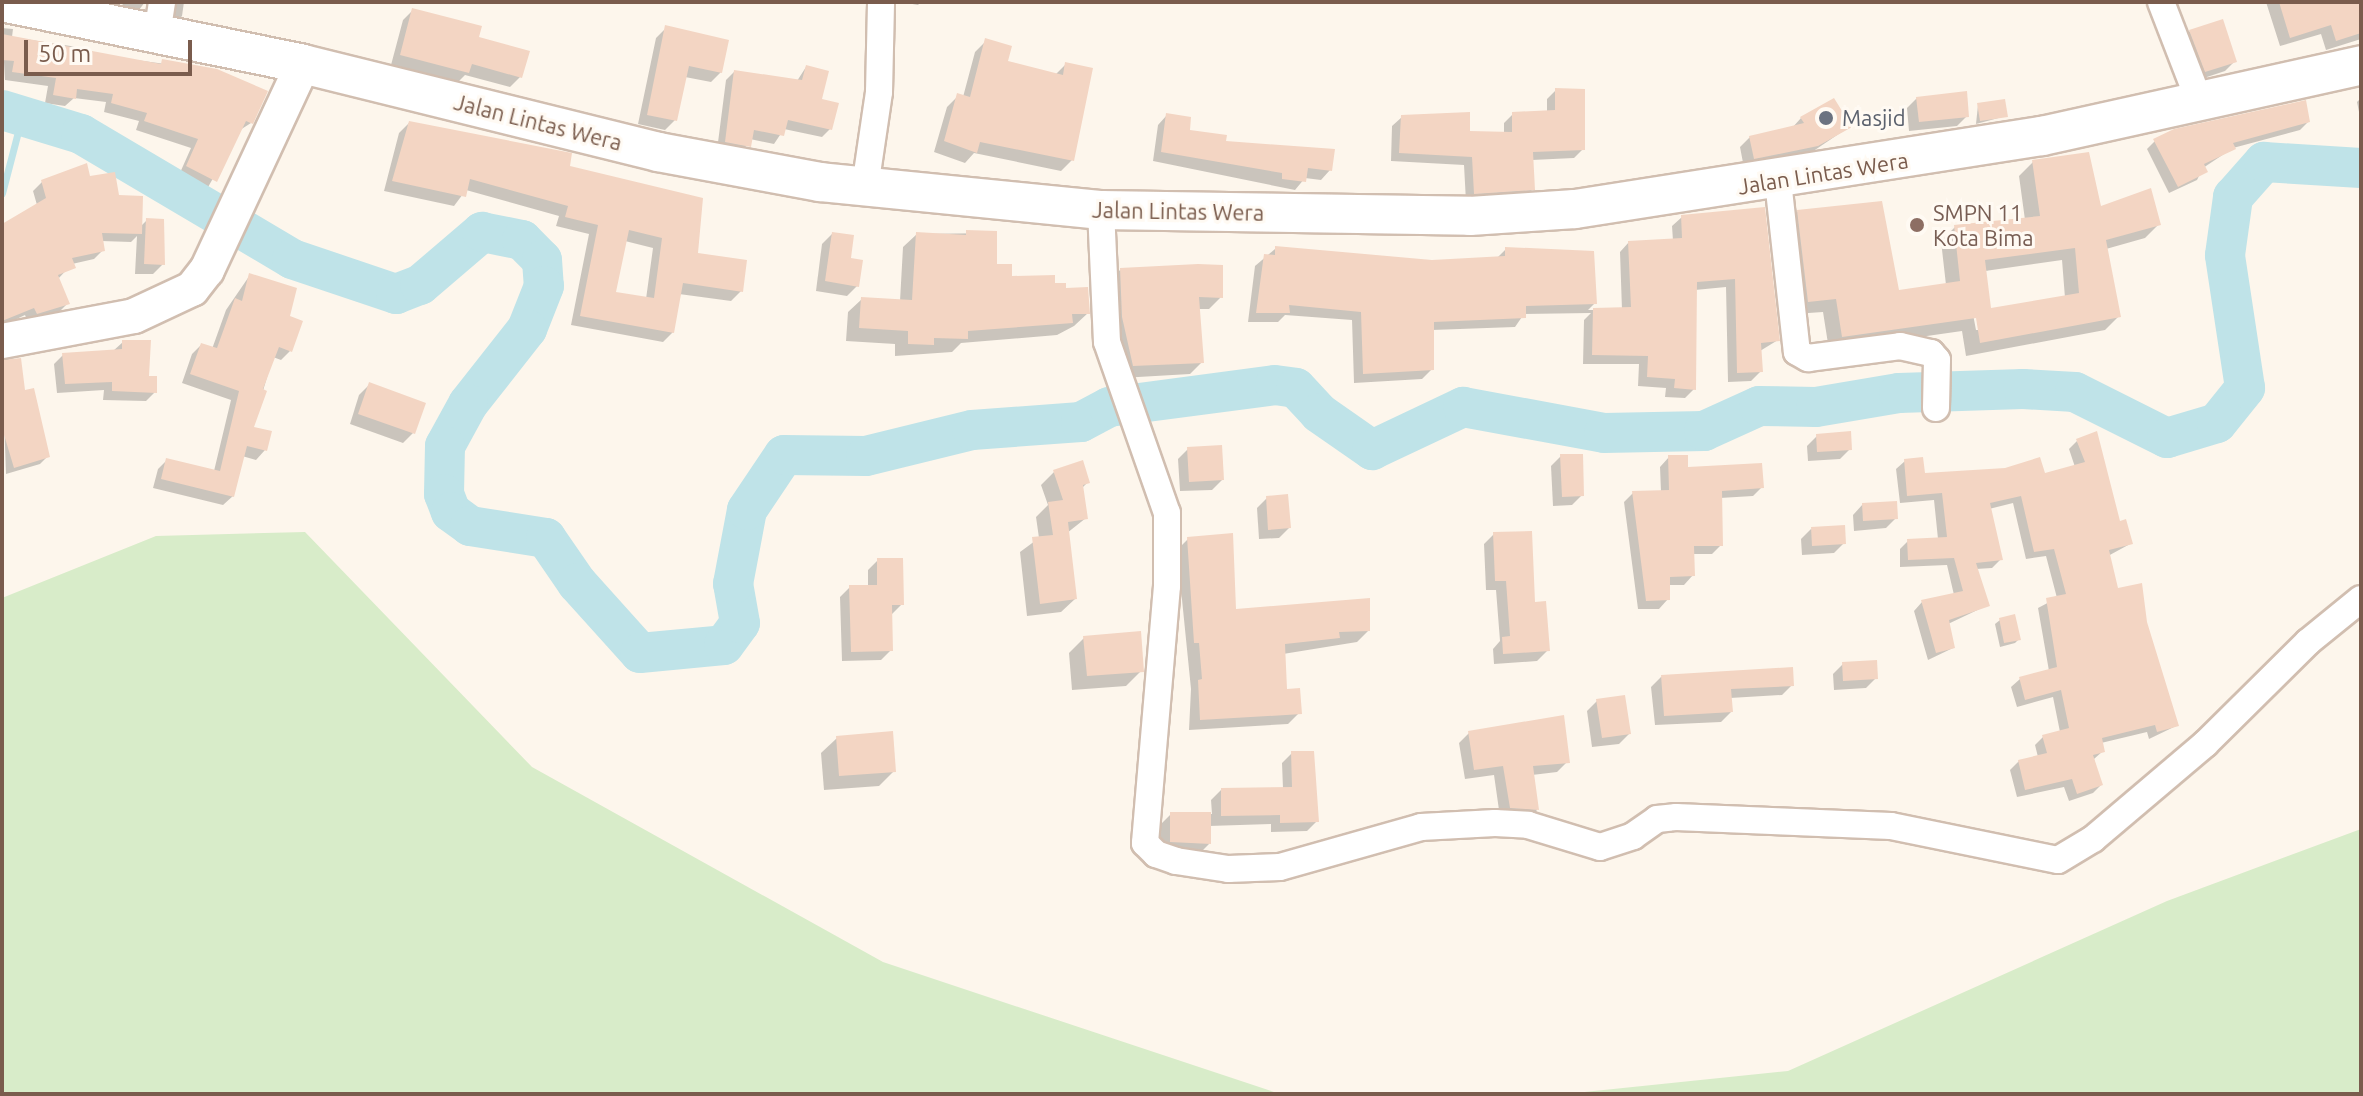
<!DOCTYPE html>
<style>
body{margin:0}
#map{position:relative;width:2363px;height:1096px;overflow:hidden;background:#fdf6ec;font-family:Ubuntu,sans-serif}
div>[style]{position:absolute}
.green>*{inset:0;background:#d8ecc9}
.shadow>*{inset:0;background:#0003}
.stream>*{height:7px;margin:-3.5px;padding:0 3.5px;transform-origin:3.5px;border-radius:3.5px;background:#bfe3e8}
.river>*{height:40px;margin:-20px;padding:0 20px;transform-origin:20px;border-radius:20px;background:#bfe3e8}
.building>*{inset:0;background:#f3d5c3}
.roads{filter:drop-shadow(2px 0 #d1beb0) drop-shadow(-2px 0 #d1beb0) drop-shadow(0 2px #d1beb0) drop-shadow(0 -2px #d1beb0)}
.minor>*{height:26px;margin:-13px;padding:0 13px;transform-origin:13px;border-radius:13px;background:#fff}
.tertiary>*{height:34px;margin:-17px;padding:0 17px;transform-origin:17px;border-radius:17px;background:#fff}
.secondary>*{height:38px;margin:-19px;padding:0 19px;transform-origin:19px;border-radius:19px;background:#fff}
.dots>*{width:22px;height:22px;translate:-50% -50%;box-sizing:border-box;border:4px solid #fffaf3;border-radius:50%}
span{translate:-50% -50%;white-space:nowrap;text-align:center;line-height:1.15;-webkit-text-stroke:6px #fffaf3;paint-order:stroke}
.worship-label{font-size:22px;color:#5b616d}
.left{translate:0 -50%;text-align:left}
.street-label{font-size:22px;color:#7a5c4d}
.education-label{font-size:22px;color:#785e54}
.frame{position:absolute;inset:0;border:4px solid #7a5c4d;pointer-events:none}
.scale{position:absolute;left:24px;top:40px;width:168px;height:36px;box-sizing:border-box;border:4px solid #7a5c4d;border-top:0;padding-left:10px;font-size:24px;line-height:28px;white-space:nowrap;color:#7a5c4d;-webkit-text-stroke:6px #fffaf3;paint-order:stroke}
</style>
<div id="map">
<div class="green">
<div style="clip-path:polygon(305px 532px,532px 767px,883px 962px,1280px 1094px,2px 1094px,2px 598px,156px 536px)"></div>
<div style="clip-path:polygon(2361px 829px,2361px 1094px,1565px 1094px,1788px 1071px,2167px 901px)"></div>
</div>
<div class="shadow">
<div style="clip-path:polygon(123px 2px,145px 2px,133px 18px,121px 16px)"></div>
<div style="clip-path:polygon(163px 2px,184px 2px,182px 16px,172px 26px)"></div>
<div style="clip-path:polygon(901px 2px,921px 2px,918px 5px)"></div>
<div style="clip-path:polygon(2266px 2px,2361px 2px,2361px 39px,2326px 50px,2321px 34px,2280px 46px)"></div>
<div style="clip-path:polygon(413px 10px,476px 39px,520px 77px,510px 87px,465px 75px,458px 82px,391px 65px,403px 20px)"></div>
<div style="clip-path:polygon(2px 28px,13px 29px,12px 37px,77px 47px,77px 52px,217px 71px,251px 123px,240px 130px,207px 189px,179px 175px,191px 148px,136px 130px,139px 121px,104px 112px,106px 102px,74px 98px,65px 106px,45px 103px,48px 86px,5px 80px)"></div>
<div style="clip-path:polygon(666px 28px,721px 72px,711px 82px,685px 77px,675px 120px,665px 130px,638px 124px,656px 38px)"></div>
<div style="clip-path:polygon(2190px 31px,2235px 61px,2225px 71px,2195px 81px,2180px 41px)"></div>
<div style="clip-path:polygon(986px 41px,1006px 62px,1055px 75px,1066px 64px,1072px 160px,1061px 171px,974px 153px,965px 163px,934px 152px,947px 107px,958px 96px,963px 97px,975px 52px)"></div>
<div style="clip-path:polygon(806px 67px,830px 129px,822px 137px,784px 129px,774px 144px,750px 139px,741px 154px,717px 150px,726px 80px,734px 72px,797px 81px)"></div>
<div style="clip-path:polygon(1556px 90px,1583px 149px,1574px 158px,1532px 160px,1533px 189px,1524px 198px,1466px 202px,1464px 165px,1391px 161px,1392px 126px,1402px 117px,1468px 132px,1504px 134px,1504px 123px,1513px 114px,1547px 114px,1547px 99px)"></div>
<div style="clip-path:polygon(1917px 98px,1967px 116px,1957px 126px,1909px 131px,1907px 108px)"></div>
<div style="clip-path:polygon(2361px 98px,2361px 122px,2357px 102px)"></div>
<div style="clip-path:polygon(1978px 105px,2006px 116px,1976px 124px)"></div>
<div style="clip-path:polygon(1167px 115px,1187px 132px,1330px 170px,1321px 180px,1305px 178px,1295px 190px,1153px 161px,1158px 125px)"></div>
<div style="clip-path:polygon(1801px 118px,1849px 127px,1806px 156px,1744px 168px,1740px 147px,1750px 137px,1792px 128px)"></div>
<div style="clip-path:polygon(2308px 122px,2300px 130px,2233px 148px,2203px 168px,2197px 180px,2169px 193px,2147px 149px,2155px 141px)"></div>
<div style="clip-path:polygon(evenodd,409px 123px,568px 167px,741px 291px,731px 301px,679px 294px,673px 332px,663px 342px,571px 325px,589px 234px,556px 226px,559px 216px,466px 190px,454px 206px,384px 191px,399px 133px,409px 123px,625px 241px,653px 248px,646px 299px,614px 293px,625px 241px)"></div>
<div style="clip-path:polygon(evenodd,2033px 162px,2100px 209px,2159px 224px,2145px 238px,2106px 249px,2118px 317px,2105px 330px,1966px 356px,1962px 331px,1829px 350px,1823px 312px,1794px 314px,1784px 225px,1798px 211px,1898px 292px,1946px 285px,1941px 241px,1955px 227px,2025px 220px,2019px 176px,2033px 162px,2062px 260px,2065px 298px,1990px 310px,1985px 271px,2062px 260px,2033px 162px,1972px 309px,1978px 320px,1979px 330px,1976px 330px,1972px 309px)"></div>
<div style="clip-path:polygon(86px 165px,88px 178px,117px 197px,140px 227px,147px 220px,163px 264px,153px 274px,135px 274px,137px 236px,131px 242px,101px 241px,103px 250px,94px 259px,72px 264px,58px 279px,68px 303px,59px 312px,28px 322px,25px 315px,2px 326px,2px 226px,37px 205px,33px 191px,42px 182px)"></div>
<div style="clip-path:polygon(1763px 209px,1778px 340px,1760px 351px,1761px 371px,1751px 381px,1728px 382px,1726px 287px,1695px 290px,1694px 389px,1685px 398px,1665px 397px,1666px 388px,1638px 386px,1639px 364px,1583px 364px,1584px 320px,1591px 313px,1524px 314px,1515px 327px,1432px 330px,1432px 369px,1422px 379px,1354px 383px,1352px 320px,1285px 315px,1278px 322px,1248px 322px,1255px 266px,1275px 249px,1432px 262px,1497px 258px,1506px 249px,1595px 303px,1588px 310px,1622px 310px,1620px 252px,1629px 242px,1673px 241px,1672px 226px,1682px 217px)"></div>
<div style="clip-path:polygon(995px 233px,995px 266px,1010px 278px,1064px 290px,1088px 313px,1074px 326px,1057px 335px,961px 343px,952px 352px,895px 356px,895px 344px,846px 341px,848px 312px,862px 299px,900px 301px,903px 247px,917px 234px)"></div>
<div style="clip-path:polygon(832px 234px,857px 286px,847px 296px,816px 291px,822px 244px)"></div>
<div style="clip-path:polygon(1120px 270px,1221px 297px,1209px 309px,1198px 309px,1202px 362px,1190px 374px,1121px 378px,1109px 282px)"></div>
<div style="clip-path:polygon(250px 275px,288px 318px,290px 351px,281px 360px,273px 357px,252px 428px,265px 450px,256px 460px,242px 456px,233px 496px,223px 505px,153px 488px,158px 469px,167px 460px,214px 471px,231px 400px,182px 383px,192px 354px,201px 345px,212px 349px,226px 310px)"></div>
<div style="clip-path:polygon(123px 342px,155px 392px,146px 401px,103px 400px,104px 390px,57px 393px,54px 364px,63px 355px,113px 351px)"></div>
<div style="clip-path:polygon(2px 362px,23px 392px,48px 456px,40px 464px,6px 474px)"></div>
<div style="clip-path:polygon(369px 385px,413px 433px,403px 443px,350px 424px,359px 395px)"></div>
<div style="clip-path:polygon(1817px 436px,1850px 449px,1840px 459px,1808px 461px,1807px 446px)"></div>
<div style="clip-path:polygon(2077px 441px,2130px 544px,2108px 556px,2116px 591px,2145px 622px,2176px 726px,2149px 739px,2147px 732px,2101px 743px,2103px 751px,2094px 759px,2101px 785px,2093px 793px,2069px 801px,2064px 787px,2017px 797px,2010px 770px,2019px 761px,2038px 757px,2035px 745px,2043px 737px,2060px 732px,2053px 697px,2017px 707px,2011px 687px,2020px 679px,2049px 671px,2038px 608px,2057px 598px,2046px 556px,2026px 559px,2013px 503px,1989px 509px,2001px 559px,1992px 568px,1976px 569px,1988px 605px,1948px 624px,1953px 648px,1928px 660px,1914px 611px,1922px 602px,1954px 595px,1947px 565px,1900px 567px,1900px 549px,1908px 541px,1938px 539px,1934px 500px,1900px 503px,1896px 469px,1905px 461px,1923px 475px,2044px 475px,2075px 467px,2069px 449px)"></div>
<div style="clip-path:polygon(1188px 449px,1222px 480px,1212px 490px,1180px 491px,1178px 459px)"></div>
<div style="clip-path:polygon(1561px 456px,1582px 495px,1572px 505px,1553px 506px,1551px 466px)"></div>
<div style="clip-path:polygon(1669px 457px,1686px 469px,1762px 487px,1753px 496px,1720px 498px,1721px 545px,1712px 554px,1692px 554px,1693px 575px,1684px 585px,1668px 585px,1668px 599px,1659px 609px,1638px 609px,1624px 502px,1633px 493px,1661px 492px,1660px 467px)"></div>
<div style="clip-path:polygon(1055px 471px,1088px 482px,1081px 489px,1086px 518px,1067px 533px,1075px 599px,1061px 612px,1027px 616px,1020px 552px,1039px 538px,1036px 517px,1048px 505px,1041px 485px)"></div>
<div style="clip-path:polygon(1267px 498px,1289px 528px,1279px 538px,1259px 539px,1257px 508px)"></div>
<div style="clip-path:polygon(1863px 504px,1896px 518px,1886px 528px,1854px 531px,1853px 515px)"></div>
<div style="clip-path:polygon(1811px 529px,1844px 543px,1834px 553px,1802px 555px,1801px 539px)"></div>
<div style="clip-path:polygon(1494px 534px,1533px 604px,1547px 651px,1537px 661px,1494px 664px,1493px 649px,1500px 641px,1496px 590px,1486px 590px,1484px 544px)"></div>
<div style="clip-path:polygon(1188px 539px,1234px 611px,1368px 631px,1357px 642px,1283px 654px,1285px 691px,1299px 713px,1288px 724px,1189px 730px,1191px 689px,1177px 550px)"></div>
<div style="clip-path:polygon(878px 560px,902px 604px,892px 614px,891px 650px,881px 660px,842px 661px,840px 597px,850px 587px,868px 587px,868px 570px)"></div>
<div style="clip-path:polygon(2000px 620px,2019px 639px,2015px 643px,2000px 647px,1995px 624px)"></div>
<div style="clip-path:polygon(1084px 638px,1141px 671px,1126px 686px,1072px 690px,1069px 653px)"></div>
<div style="clip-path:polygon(1843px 664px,1876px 678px,1866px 688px,1834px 690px,1833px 674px)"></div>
<div style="clip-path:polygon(1661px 677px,1792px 685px,1782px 695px,1730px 698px,1731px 712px,1721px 722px,1655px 725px,1651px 687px)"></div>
<div style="clip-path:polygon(1597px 701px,1629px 734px,1619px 744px,1592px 747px,1587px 711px)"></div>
<div style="clip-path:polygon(1469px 733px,1567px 762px,1557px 772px,1532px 775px,1537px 810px,1527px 820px,1500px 817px,1494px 775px,1465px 779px,1459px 743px)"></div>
<div style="clip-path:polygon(837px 738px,894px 771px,879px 786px,824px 790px,821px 753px)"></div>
<div style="clip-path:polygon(1292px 753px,1317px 821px,1307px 831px,1271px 832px,1271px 824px,1209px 826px,1209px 844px,1199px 854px,1161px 851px,1161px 824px,1171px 814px,1212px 814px,1211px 800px,1221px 790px,1283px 789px,1282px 763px)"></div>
</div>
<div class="stream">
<div style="left:2px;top:193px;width:80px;rotate:-75.4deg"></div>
</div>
<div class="river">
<div style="left:2px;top:110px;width:83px;rotate:16.9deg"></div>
<div style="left:81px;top:134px;width:245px;rotate:30.6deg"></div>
<div style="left:292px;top:259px;width:110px;rotate:18.6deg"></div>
<div style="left:396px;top:294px;width:26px;rotate:-21deg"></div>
<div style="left:420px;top:285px;width:82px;rotate:-40.5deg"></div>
<div style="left:482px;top:232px;width:41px;rotate:11.3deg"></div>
<div style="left:522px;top:240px;width:28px;rotate:45deg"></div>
<div style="left:542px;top:260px;width:26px;rotate:86deg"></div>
<div style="left:544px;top:286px;width:46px;rotate:111.6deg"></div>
<div style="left:527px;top:329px;width:95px;rotate:128.2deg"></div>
<div style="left:468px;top:404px;width:48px;rotate:118.7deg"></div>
<div style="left:445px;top:446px;width:48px;rotate:91.2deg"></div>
<div style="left:444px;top:494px;width:19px;rotate:69deg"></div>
<div style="left:451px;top:512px;width:24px;rotate:36deg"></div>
<div style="left:470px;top:526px;width:77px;rotate:9deg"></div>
<div style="left:546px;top:538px;width:55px;rotate:55.4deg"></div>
<div style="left:577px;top:583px;width:94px;rotate:48deg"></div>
<div style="left:640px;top:653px;width:84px;rotate:-5.4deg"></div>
<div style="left:724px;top:645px;width:27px;rotate:-54deg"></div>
<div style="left:740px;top:623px;width:40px;rotate:-100deg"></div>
<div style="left:733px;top:584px;width:75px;rotate:-79.3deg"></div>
<div style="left:747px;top:510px;width:66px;rotate:-56.1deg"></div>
<div style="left:784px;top:455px;width:82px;rotate:0.7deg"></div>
<div style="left:866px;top:456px;width:109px;rotate:-13.8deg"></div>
<div style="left:972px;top:430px;width:109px;rotate:-4.2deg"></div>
<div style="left:1081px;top:422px;width:32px;rotate:-28deg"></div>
<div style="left:1109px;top:407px;width:167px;rotate:-7.5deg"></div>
<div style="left:1275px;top:385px;width:21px;rotate:8deg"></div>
<div style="left:1296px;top:388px;width:34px;rotate:47deg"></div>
<div style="left:1319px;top:413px;width:65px;rotate:34.9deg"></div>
<div style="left:1372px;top:450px;width:101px;rotate:-25.3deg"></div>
<div style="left:1463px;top:407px;width:143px;rotate:10.4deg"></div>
<div style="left:1604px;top:433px;width:100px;rotate:-1.1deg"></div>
<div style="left:1704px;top:431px;width:60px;rotate:-24.4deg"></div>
<div style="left:1759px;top:406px;width:57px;rotate:1deg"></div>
<div style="left:1816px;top:407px;width:84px;rotate:-9.6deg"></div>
<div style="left:1899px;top:393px;width:124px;rotate:-1.8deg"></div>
<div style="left:2023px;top:389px;width:52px;rotate:3.3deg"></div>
<div style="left:2075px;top:392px;width:103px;rotate:26.6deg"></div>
<div style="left:2167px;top:438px;width:52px;rotate:-16.7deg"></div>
<div style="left:2217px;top:423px;width:45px;rotate:-51.3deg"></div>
<div style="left:2245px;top:388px;width:134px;rotate:-98.6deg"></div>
<div style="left:2225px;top:255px;width:59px;rotate:-82.1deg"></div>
<div style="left:2233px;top:197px;width:47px;rotate:-48.5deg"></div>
<div style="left:2264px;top:162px;width:97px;rotate:3.5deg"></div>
</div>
<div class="building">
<div style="clip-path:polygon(2279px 2px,2361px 2px,2361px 33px,2336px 41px,2331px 25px,2290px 38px)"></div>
<div style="clip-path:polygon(412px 8px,482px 26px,479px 37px,530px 51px,522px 78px,472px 64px,469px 73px,400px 55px)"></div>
<div style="clip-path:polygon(2223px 19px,2237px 62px,2205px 72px,2189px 30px)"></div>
<div style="clip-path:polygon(665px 25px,729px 40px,722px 73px,689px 66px,677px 121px,647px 115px)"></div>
<div style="clip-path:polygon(2px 34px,161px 64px,162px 59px,217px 69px,268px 91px,253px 124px,246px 121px,217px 182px,186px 166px,198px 139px,144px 121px,147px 113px,111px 103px,113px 94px,77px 89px,76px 99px,53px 95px,56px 78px,12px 72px,14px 61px,2px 60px)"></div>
<div style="clip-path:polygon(985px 38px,1012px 46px,1008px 61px,1063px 75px,1065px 62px,1093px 68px,1074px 161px,980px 142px,977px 153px,944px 141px,957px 93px,970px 97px)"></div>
<div style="clip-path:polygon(806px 65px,829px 71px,822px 99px,839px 103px,832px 130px,788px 120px,784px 136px,754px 130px,751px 147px,725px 142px,734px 70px,802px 80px)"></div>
<div style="clip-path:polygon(1555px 88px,1585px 89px,1585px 150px,1533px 152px,1535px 190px,1474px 194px,1472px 157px,1399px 153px,1401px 115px,1470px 112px,1470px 131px,1512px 132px,1512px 112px,1555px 110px)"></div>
<div style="clip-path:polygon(1967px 91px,1969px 117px,1919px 122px,1916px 97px)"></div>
<div style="clip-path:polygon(1834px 98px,1852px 127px,1818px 146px,1754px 159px,1749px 136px,1804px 123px,1800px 117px)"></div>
<div style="clip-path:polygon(2005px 99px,2008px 117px,1980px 121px,1977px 103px)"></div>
<div style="clip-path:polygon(2306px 100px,2310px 122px,2233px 143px,2236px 149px,2204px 164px,2208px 172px,2178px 187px,2153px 139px,2174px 129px)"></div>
<div style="clip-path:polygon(1166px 113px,1191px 117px,1190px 130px,1227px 135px,1226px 141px,1335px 149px,1332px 171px,1308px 168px,1306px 182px,1282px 179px,1282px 173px,1161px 152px)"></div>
<div style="clip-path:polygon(evenodd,409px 121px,572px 153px,570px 166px,703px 198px,698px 253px,747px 260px,743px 292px,683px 283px,674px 333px,580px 316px,598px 225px,565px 217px,568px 206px,470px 179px,466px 197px,392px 181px,409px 121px,629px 230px,662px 238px,654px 298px,616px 292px,629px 230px)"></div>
<div style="clip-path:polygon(evenodd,2089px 152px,2101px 206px,2151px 188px,2161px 225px,2106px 240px,2121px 317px,1980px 343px,1976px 318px,1842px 337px,1836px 299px,1808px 302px,1797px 210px,1882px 201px,1899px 290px,1960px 281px,1954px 225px,2040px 216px,2032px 160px,2089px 152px,2075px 248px,2079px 293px,1991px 308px,1985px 260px,2075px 248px)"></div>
<div style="clip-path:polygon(87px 163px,90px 176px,115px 172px,119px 195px,143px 196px,142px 234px,102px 233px,105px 251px,72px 258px,76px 268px,58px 275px,70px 304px,37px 314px,34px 308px,2px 321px,2px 224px,46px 198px,41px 180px)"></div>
<div style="clip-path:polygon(1765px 207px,1780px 341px,1761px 343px,1763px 372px,1737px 373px,1735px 279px,1697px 282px,1696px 390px,1674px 388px,1675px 379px,1647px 377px,1648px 356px,1592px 355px,1593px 308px,1631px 307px,1628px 241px,1682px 238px,1681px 215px)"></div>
<div style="clip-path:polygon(146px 218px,164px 219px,165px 265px,144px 264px)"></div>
<div style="clip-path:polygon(966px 230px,997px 231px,997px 264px,1012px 264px,1012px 276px,1055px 275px,1055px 283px,1066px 283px,1066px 288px,1088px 287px,1090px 314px,1072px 314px,1073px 323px,968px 331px,968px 339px,934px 338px,934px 345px,908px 344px,908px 331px,859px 328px,861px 297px,912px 300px,916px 232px,966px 235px)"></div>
<div style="clip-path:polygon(832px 232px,854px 235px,851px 258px,863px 260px,859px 287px,825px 281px)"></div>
<div style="clip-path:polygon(1275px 246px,1432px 260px,1505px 256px,1505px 247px,1594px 251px,1597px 304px,1526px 306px,1526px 318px,1434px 322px,1434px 370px,1363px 374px,1361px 312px,1289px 305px,1290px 313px,1256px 313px,1264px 254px,1275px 255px)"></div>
<div style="clip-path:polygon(1198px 264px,1223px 265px,1223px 298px,1199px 297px,1204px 363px,1133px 366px,1122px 317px,1120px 268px)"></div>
<div style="clip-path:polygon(249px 273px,297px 288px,290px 316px,303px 321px,292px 352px,279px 347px,263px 389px,267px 391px,254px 427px,272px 431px,267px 451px,247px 446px,234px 497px,161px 479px,166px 458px,220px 471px,239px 391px,190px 374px,201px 343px,217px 348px,235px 298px,242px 301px)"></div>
<div style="clip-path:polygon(122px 340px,151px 340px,149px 376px,157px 376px,157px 393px,112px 391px,112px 382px,65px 384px,62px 353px,122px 349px)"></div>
<div style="clip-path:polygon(21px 358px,25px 390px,34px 388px,50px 457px,14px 468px,2px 428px,2px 360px)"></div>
<div style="clip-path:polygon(369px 382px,426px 403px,415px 434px,358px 414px)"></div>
<div style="clip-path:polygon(1851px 431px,1852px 450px,1817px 452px,1816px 434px)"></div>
<div style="clip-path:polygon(2097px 431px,2120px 521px,2126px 519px,2133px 544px,2109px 550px,2118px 588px,2142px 583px,2147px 622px,2179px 726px,2157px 732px,2155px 725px,2102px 738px,2105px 752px,2093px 755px,2103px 785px,2077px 794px,2072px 779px,2025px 790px,2018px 760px,2047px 753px,2042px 735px,2069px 728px,2061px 690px,2025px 700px,2019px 677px,2057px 667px,2046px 598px,2066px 594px,2054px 549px,2034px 552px,2021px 496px,1990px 503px,2003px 560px,1976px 563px,1990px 606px,1949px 620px,1955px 648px,1936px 653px,1921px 600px,1963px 591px,1954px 558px,1908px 560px,1907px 539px,1947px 537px,1942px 493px,1907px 496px,1904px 459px,1923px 457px,1925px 473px,2005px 468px,2040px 457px,2045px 473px,2085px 462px,2076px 439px)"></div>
<div style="clip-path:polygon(1222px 445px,1224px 480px,1189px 482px,1187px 447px)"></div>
<div style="clip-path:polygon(1560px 454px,1583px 454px,1584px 496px,1562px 497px)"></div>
<div style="clip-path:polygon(1668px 455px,1688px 455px,1688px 467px,1762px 463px,1764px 488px,1722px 491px,1723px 546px,1694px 546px,1695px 576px,1670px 577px,1670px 600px,1646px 601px,1632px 491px,1669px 490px)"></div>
<div style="clip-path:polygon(1083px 460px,1090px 483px,1083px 485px,1088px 519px,1068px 522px,1077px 599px,1040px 604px,1032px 537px,1053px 535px,1048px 502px,1063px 500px,1053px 470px)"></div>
<div style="clip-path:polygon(1288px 494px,1291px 528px,1268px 530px,1266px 496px)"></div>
<div style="clip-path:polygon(1897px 501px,1898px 519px,1863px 521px,1862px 503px)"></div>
<div style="clip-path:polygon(1845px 525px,1846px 544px,1812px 546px,1811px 527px)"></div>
<div style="clip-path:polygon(1532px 531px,1535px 602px,1546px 601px,1550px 651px,1503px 654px,1502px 637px,1510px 636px,1506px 581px,1495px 581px,1493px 532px)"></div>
<div style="clip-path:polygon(1233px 533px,1236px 609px,1370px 598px,1370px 631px,1339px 632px,1340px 638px,1285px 644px,1287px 689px,1300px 688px,1302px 714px,1200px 720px,1198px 680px,1202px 679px,1199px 643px,1194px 643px,1187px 537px)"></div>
<div style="clip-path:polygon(877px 558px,903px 558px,904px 605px,892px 605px,893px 651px,851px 652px,849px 585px,877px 585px)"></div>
<div style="clip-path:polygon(2015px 614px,2021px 640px,2004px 643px,1999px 618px)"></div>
<div style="clip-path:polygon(1141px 631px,1144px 672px,1087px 676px,1083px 636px)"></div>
<div style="clip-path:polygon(1877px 660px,1878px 679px,1843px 681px,1842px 662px)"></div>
<div style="clip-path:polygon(1793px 667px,1794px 686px,1731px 689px,1733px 712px,1664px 716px,1661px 675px)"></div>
<div style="clip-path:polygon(1625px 695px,1631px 734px,1602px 738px,1596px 699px)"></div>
<div style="clip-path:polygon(1564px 715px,1570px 763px,1533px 766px,1539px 810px,1510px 808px,1503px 766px,1474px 770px,1468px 731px)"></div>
<div style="clip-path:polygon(893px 731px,896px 772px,839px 776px,836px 736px)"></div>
<div style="clip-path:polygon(1291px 751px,1314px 751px,1319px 822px,1280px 823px,1280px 815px,1221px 816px,1221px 788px,1292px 787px)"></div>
<div style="clip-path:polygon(1170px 812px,1211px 812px,1211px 844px,1170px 842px)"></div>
</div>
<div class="roads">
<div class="minor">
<div style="left:2161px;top:2px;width:108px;rotate:68.9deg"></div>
<div style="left:157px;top:34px;width:32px;rotate:-81deg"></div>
<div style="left:1778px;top:181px;width:172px;rotate:83.7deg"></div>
<div style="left:1797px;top:352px;width:13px;rotate:29deg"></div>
<div style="left:1808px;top:358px;width:93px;rotate:-7.4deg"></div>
<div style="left:1900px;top:346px;width:32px;rotate:13deg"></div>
<div style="left:1931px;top:353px;width:9px;rotate:49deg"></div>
<div style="left:1937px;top:360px;width:48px;rotate:91.2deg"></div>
<div style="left:865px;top:187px;width:96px;rotate:-81.6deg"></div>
<div style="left:879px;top:92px;width:90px;rotate:-88.7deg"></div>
<div style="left:1101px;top:210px;width:132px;rotate:87.4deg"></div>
<div style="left:1107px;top:342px;width:181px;rotate:70.7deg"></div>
<div style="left:1167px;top:513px;width:73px;rotate:90deg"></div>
<div style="left:1167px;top:586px;width:258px;rotate:94.9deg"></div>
<div style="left:1145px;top:843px;width:16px;rotate:45deg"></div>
<div style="left:1156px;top:854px;width:21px;rotate:19deg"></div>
<div style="left:1176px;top:861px;width:53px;rotate:8.7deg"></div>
<div style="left:1228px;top:869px;width:52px;rotate:-2.2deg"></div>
<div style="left:1280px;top:867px;width:147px;rotate:-15.8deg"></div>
<div style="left:1421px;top:827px;width:74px;rotate:-3.1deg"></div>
<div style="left:1495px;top:823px;width:33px;rotate:3deg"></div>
<div style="left:1528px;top:825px;width:75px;rotate:17deg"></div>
<div style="left:1600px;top:847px;width:35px;rotate:-18deg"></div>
<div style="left:1633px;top:836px;width:29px;rotate:-35deg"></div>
<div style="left:1657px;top:819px;width:19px;rotate:-6deg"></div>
<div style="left:1676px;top:817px;width:215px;rotate:2.4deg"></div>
<div style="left:1891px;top:826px;width:170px;rotate:11.5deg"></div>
<div style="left:2058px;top:860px;width:41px;rotate:-31deg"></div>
<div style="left:2093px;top:839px;width:147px;rotate:-40.3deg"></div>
<div style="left:2205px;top:744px;width:145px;rotate:-44.7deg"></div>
<div style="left:2308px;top:642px;width:68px;rotate:-39.1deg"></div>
</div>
<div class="tertiary">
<div style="left:2px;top:341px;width:134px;rotate:-10.7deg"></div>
<div style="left:134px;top:316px;width:64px;rotate:-25deg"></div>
<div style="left:192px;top:289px;width:24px;rotate:-52deg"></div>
<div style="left:207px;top:270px;width:227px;rotate:-65deg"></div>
</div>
<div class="secondary">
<div style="left:2px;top:2px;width:307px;rotate:11.6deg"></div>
<div style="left:303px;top:64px;width:366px;rotate:13.9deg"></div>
<div style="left:658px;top:152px;width:165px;rotate:10.5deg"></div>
<div style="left:820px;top:182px;width:282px;rotate:5.7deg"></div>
<div style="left:1101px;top:210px;width:369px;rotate:0.9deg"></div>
<div style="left:1470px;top:216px;width:105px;rotate:-3.8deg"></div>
<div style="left:1575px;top:209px;width:473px;rotate:-8.9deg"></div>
<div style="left:2042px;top:136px;width:327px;rotate:-12.5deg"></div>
</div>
</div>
<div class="dots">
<div style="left:1826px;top:118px;background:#6b7280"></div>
<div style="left:1917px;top:225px;background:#8d6e63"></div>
</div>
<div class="worship-label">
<span class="left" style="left:1842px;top:118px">Masjid</span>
</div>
<div class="street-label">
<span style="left:538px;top:122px;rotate:14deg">Jalan Lintas Wera</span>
<span style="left:1823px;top:173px;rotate:-9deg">Jalan Lintas Wera</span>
<span style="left:1178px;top:211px;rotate:1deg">Jalan Lintas Wera</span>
</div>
<div class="education-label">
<span class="left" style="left:1933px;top:225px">SMPN 11<br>Kota Bima</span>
</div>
<div class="frame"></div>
<div class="scale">50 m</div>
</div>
